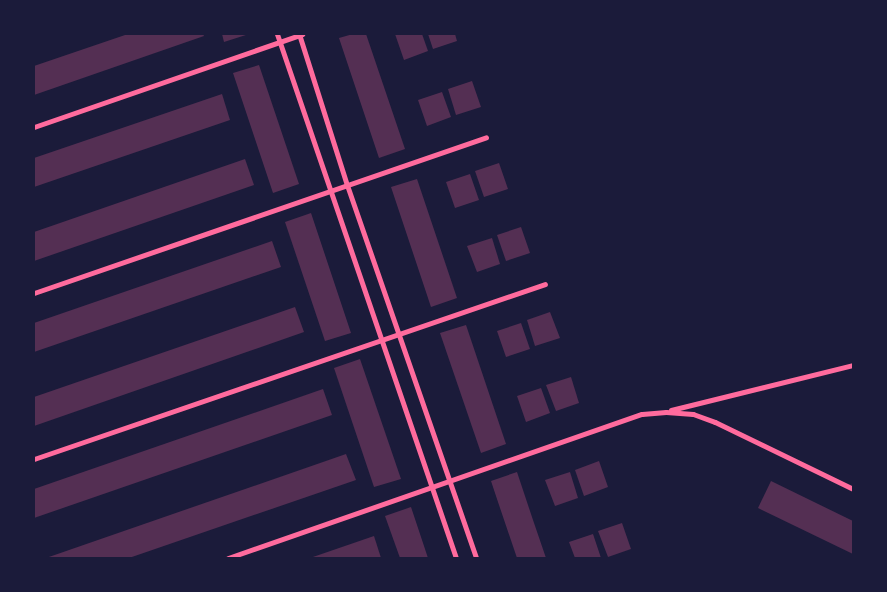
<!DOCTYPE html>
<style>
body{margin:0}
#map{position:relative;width:887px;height:592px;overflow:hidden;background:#1b1b3a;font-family:"Fira Sans",sans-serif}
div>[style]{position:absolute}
.building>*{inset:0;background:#542f53}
.minor>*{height:5px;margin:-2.5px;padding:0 2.5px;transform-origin:2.5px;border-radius:2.5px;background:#ff6b9d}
span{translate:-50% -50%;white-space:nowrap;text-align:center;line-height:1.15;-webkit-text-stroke:5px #1b1b3a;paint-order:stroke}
.frame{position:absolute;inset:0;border:35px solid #1b1b3a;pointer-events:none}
</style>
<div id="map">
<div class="building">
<div style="clip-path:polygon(128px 34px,203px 34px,204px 36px,34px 95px,34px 66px)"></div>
<div style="clip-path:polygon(222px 34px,249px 34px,224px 42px)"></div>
<div style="clip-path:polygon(353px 34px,366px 34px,405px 149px,379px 158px,339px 38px)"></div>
<div style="clip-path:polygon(395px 34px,422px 34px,428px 51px,404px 60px)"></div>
<div style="clip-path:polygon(428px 34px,455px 34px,457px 41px,433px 49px)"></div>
<div style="clip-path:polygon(259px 65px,299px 184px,273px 193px,233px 73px)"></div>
<div style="clip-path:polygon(472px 81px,481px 107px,456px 115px,448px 89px)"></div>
<div style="clip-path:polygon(442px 92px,451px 117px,427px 126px,418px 100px)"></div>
<div style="clip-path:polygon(222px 94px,230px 120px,34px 187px,34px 158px)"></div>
<div style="clip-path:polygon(245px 159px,254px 185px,34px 261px,34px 232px)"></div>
<div style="clip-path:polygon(499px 163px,508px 189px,484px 197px,475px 171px)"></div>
<div style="clip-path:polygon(470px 174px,479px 200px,455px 208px,446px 182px)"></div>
<div style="clip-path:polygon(417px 179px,457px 298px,431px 307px,391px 187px)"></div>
<div style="clip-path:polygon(311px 213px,351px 333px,325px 341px,285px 222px)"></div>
<div style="clip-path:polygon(521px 227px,530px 253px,506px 261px,497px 235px)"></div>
<div style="clip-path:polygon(492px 238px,500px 264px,477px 272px,467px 246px)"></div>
<div style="clip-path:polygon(272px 241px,281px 267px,34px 352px,34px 323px)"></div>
<div style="clip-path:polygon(295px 307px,304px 332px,34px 426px,34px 397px)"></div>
<div style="clip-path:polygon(550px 312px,560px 338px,535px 346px,527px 320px)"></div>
<div style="clip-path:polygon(521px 323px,530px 349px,506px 357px,497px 331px)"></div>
<div style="clip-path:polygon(466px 325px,506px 444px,481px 453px,440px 333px)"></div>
<div style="clip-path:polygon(360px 359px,401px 479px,374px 487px,334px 368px)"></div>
<div style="clip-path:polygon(571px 377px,579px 403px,556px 411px,546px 385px)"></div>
<div style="clip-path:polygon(541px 388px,550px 413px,526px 422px,517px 396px)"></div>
<div style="clip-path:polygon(323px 389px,332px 415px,34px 518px,34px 489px)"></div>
<div style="clip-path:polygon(346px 454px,356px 480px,129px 558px,46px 558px)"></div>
<div style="clip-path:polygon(599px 461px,608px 487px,584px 496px,575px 470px)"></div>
<div style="clip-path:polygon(517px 472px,533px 520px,546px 558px,517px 558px,499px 505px,491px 481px)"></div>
<div style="clip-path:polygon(570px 472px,578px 498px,555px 506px,545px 480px)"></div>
<div style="clip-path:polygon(771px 481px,853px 521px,853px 554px,758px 508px)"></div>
<div style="clip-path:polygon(411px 507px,428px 558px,400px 558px,385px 516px)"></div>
<div style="clip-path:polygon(622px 523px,631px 549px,608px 557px,598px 531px)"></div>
<div style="clip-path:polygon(593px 534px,601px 558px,575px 558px,569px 542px)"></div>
<div style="clip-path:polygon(374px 536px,381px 558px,310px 558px)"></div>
</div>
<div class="minor">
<div style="left:277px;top:34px;width:554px;rotate:71.14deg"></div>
<div style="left:299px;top:34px;width:158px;rotate:72.4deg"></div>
<div style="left:347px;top:185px;width:395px;rotate:70.9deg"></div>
<div style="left:34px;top:127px;width:284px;rotate:-19.1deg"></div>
<div style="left:34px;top:293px;width:478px;rotate:-19deg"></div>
<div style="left:671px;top:410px;width:187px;rotate:-13.9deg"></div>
<div style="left:34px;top:459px;width:540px;rotate:-18.9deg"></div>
<div style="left:228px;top:558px;width:438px;rotate:-19.2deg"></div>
<div style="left:642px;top:414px;width:24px;rotate:-5deg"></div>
<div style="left:666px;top:412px;width:27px;rotate:4deg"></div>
<div style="left:693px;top:414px;width:23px;rotate:20deg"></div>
<div style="left:715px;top:422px;width:153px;rotate:25.9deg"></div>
</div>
<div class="frame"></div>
</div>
